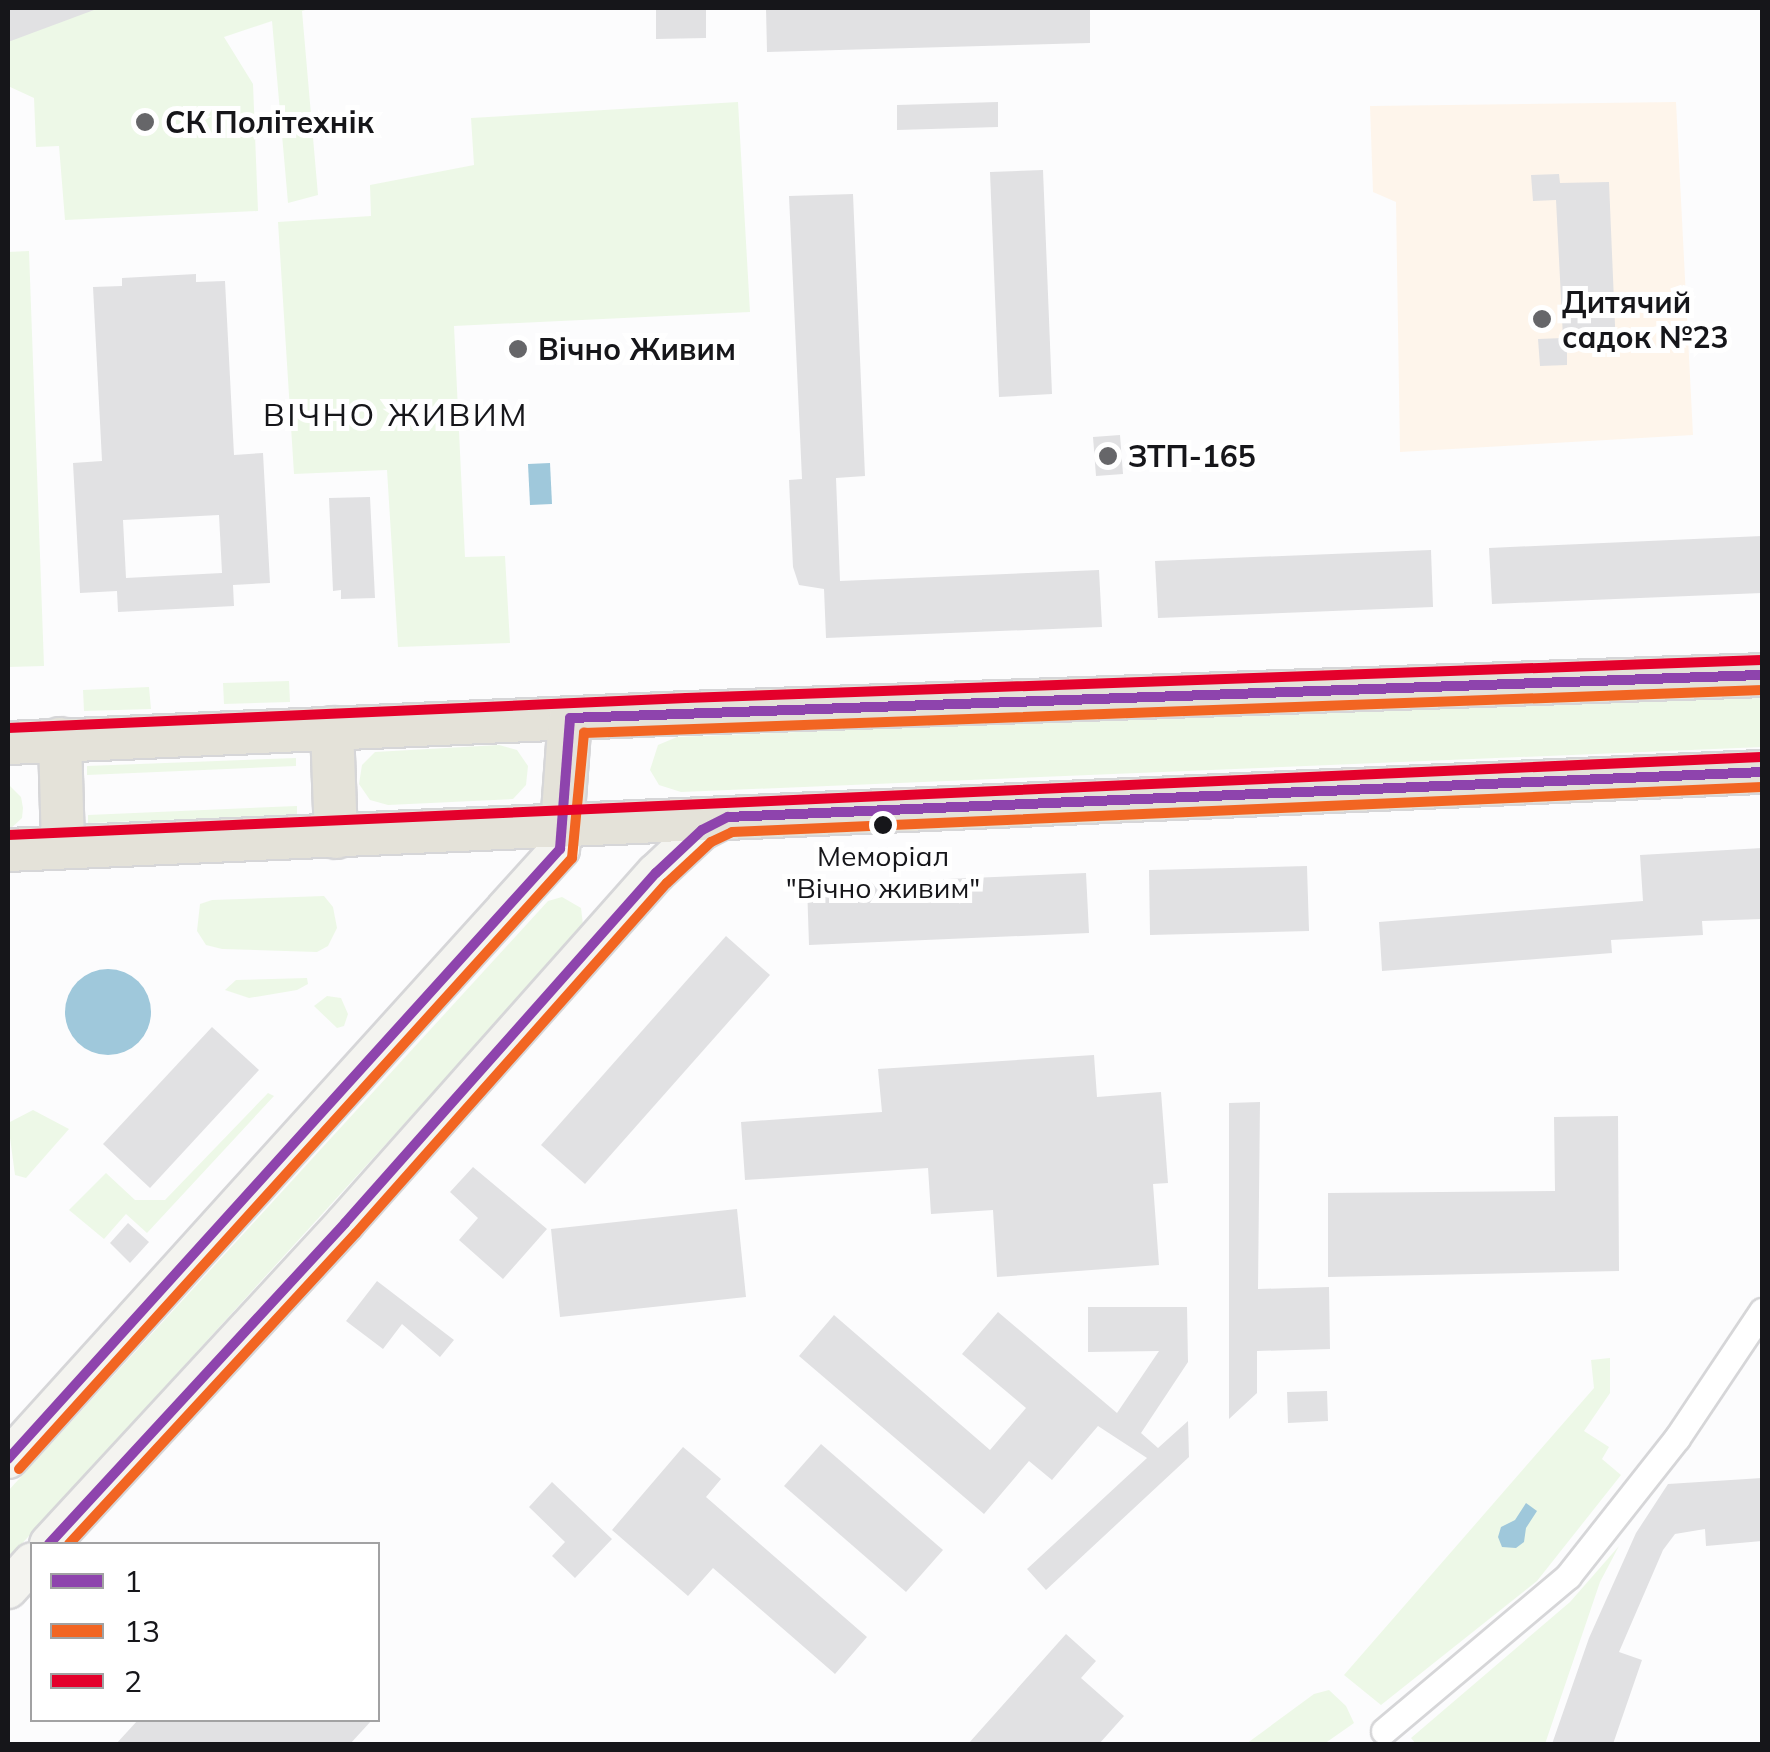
<!DOCTYPE html>
<meta charset="utf-8">
<style>
body{margin:0}
#map{position:relative;width:1770px;height:1752px;overflow:hidden;background:#fcfcfd;font-family:Mulish,sans-serif}
div>[style]{position:absolute}
.education>*{inset:0;background:#fef5eb}
.green>*{inset:0;background:#edf8e7}
.water>*{inset:0;background:#9fc8db}
.round{border-radius:50%}
.building>*{inset:0;background:#e1e1e3}
.roads{filter:drop-shadow(2px 0 #d6d6d8) drop-shadow(-2px 0 #d6d6d8) drop-shadow(0 2px #d6d6d8) drop-shadow(0 -2px #d6d6d8)}
.minor>*{height:25px;margin:-12.5px;padding:0 12.5px;transform-origin:12.5px;border-radius:12.5px;background:#fff}
.secondary>*{height:38px;margin:-19px;padding:0 19px;transform-origin:19px;border-radius:19px;background:#f4f4f0}
.trunk>*{height:42px;margin:-21px;padding:0 21px;transform-origin:21px;border-radius:21px;background:#e4e2d9}
.bus-1>*{height:10px;margin:-5px;padding:0 5px;transform-origin:5px;border-radius:5px;background:#8e44ad}
.bus-2>*{height:10px;margin:-5px;padding:0 5px;transform-origin:5px;border-radius:5px;background:#f26522}
.bus-3>*{height:10px;margin:-5px;padding:0 5px;transform-origin:5px;border-radius:5px;background:#e4002b}
.dots>*{width:28px;height:28px;translate:-50% -50%;box-sizing:border-box;border:5px solid #fff;border-radius:50%}
span{translate:-50% -50%;white-space:nowrap;text-align:center;line-height:1.15;-webkit-text-stroke:10px #fff;paint-order:stroke}
.bus-label{font-size:28px;color:#16161a}
.poi-label{font-size:30px;color:#16161a;font-weight:700}
.left{translate:0 -50%;text-align:left}
.neighbourhood-label{font-size:32px;color:#16161a;letter-spacing:2.5px}
.frame{position:absolute;inset:0;border:10px solid #16161a;pointer-events:none}
.legend{position:absolute;left:30px;top:1542px;width:350px;height:180px;box-sizing:border-box;background:#fff;border:2px solid #a2a2a3;margin:0;padding:12px 18px;list-style:none;font-size:30px;color:#16161a}
.legend li{display:flex;align-items:center;gap:20px;height:50px}
.legend b{width:50px;border:2px solid #a2a2a3}
</style>
<div id="map">
<div class="education">
<div style="clip-path:polygon(1676px 102px,1693px 435px,1400px 452px,1396px 202px,1373px 192px,1370px 106px)"></div>
</div>
<div class="green">
<div style="clip-path:polygon(8px 8px,311px 8px,302px 11px,318px 195px,288px 203px,272px 21px,224px 37px,253px 84px,258px 211px,65px 220px,59px 146px,36px 147px,34px 98px,8px 86px)"></div>
<div style="clip-path:polygon(738px 102px,750px 312px,454px 326px,465px 557px,505px 556px,510px 643px,398px 647px,387px 470px,294px 474px,278px 222px,371px 216px,370px 185px,474px 165px,471px 118px)"></div>
<div style="clip-path:polygon(29px 251px,44px 666px,8px 667px,8px 252px)"></div>
<div style="clip-path:polygon(289px 681px,290px 702px,224px 704px,223px 683px)"></div>
<div style="clip-path:polygon(149px 687px,151px 709px,84px 711px,83px 690px)"></div>
<div style="clip-path:polygon(1762px 692px,1762px 747px,681px 792px,659px 785px,650px 770px,658px 745px,677px 737px)"></div>
<div style="clip-path:polygon(499px 745px,517px 750px,528px 766px,526px 785px,513px 799px,388px 805px,370px 800px,359px 784px,362px 765px,375px 752px)"></div>
<div style="clip-path:polygon(296px 758px,296px 766px,87px 775px,87px 766px)"></div>
<div style="clip-path:polygon(8px 784px,21px 797px,23px 808px,22px 818px,8px 831px)"></div>
<div style="clip-path:polygon(297px 806px,297px 815px,88px 823px,88px 815px)"></div>
<div style="clip-path:polygon(324px 896px,333px 907px,337px 928px,328px 946px,317px 952px,222px 949px,206px 945px,197px 931px,200px 904px,212px 900px)"></div>
<div style="clip-path:polygon(562px 897px,581px 908px,583px 925px,579px 932px,8px 1559px,8px 1491px,548px 901px)"></div>
<div style="clip-path:polygon(307px 978px,308px 984px,297px 990px,249px 998px,225px 990px,236px 980px)"></div>
<div style="clip-path:polygon(327px 996px,341px 998px,348px 1014px,344px 1026px,337px 1028px,314px 1006px)"></div>
<div style="clip-path:polygon(268px 1093px,274px 1096px,147px 1233px,126px 1214px,104px 1239px,69px 1210px,106px 1173px,135px 1200px,165px 1200px)"></div>
<div style="clip-path:polygon(33px 1110px,69px 1129px,26px 1178px,15px 1175px,8px 1123px)"></div>
<div style="clip-path:polygon(1610px 1358px,1610px 1393px,1584px 1431px,1609px 1447px,1602px 1459px,1621px 1475px,1537px 1581px,1381px 1705px,1344px 1675px,1594px 1388px,1591px 1360px)"></div>
<div style="clip-path:polygon(1619px 1546px,1600px 1582px,1545px 1744px,1416px 1744px,1411px 1738px,1570px 1602px)"></div>
<div style="clip-path:polygon(1329px 1690px,1346px 1706px,1354px 1723px,1324px 1744px,1246px 1744px,1314px 1694px)"></div>
</div>
<div class="water">
<div style="clip-path:polygon(550px 463px,552px 504px,530px 505px,528px 464px)"></div>
<div class="round" style="left:65px;top:969px;width:86px;height:86px"></div>
<div style="clip-path:polygon(1526px 1503px,1537px 1511px,1526px 1528px,1524px 1542px,1516px 1548px,1502px 1547px,1498px 1537px,1501px 1527px,1515px 1520px)"></div>
</div>
<div class="building">
<div style="clip-path:polygon(8px 8px,94px 8px,94px 10px,8px 42px)"></div>
<div style="clip-path:polygon(656px 8px,706px 8px,706px 38px,656px 39px)"></div>
<div style="clip-path:polygon(766px 8px,1090px 8px,1090px 43px,767px 52px)"></div>
<div style="clip-path:polygon(998px 102px,998px 127px,897px 130px,897px 105px)"></div>
<div style="clip-path:polygon(1043px 170px,1052px 394px,999px 397px,990px 172px)"></div>
<div style="clip-path:polygon(1559px 174px,1560px 183px,1609px 182px,1616px 349px,1567px 351px,1567px 365px,1540px 366px,1538px 339px,1563px 338px,1556px 200px,1533px 201px,1531px 175px)"></div>
<div style="clip-path:polygon(853px 194px,865px 476px,836px 478px,840px 581px,1099px 570px,1102px 627px,826px 638px,824px 589px,799px 585px,793px 567px,789px 480px,802px 479px,789px 196px)"></div>
<div style="clip-path:polygon(evenodd,196px 274px,196px 282px,225px 281px,234px 455px,263px 453px,270px 583px,233px 585px,234px 606px,118px 612px,117px 591px,80px 593px,73px 463px,102px 461px,93px 287px,122px 286px,122px 278px,196px 274px,219px 515px,222px 573px,126px 578px,123px 520px,219px 515px)"></div>
<div style="clip-path:polygon(1120px 435px,1123px 474px,1096px 476px,1093px 437px)"></div>
<div style="clip-path:polygon(370px 497px,375px 598px,341px 599px,341px 590px,333px 591px,329px 498px)"></div>
<div style="clip-path:polygon(1762px 536px,1762px 593px,1492px 604px,1489px 548px)"></div>
<div style="clip-path:polygon(1431px 550px,1433px 607px,1158px 618px,1155px 561px)"></div>
<div style="clip-path:polygon(1762px 848px,1762px 919px,1702px 921px,1703px 935px,1611px 940px,1612px 953px,1382px 971px,1379px 922px,1643px 901px,1640px 855px)"></div>
<div style="clip-path:polygon(1307px 866px,1309px 931px,1150px 935px,1149px 870px)"></div>
<div style="clip-path:polygon(1086px 873px,1089px 933px,809px 945px,807px 885px)"></div>
<div style="clip-path:polygon(726px 936px,770px 975px,585px 1184px,541px 1145px)"></div>
<div style="clip-path:polygon(212px 1027px,259px 1070px,150px 1188px,103px 1144px)"></div>
<div style="clip-path:polygon(1094px 1055px,1097px 1097px,1161px 1092px,1168px 1183px,1153px 1184px,1159px 1265px,997px 1277px,993px 1210px,931px 1214px,928px 1168px,745px 1180px,741px 1122px,882px 1112px,878px 1069px)"></div>
<div style="clip-path:polygon(1260px 1102px,1258px 1289px,1329px 1287px,1330px 1349px,1257px 1351px,1257px 1393px,1229px 1419px,1229px 1103px)"></div>
<div style="clip-path:polygon(1618px 1116px,1619px 1271px,1328px 1277px,1328px 1193px,1555px 1191px,1554px 1117px)"></div>
<div style="clip-path:polygon(473px 1167px,547px 1229px,503px 1279px,459px 1240px,478px 1218px,450px 1192px)"></div>
<div style="clip-path:polygon(737px 1209px,746px 1297px,560px 1317px,551px 1229px)"></div>
<div style="clip-path:polygon(128px 1223px,149px 1242px,130px 1263px,110px 1243px)"></div>
<div style="clip-path:polygon(377px 1281px,454px 1340px,440px 1357px,402px 1324px,383px 1349px,346px 1321px)"></div>
<div style="clip-path:polygon(1088px 1307px,1187px 1307px,1188px 1362px,1141px 1433px,1158px 1448px,1188px 1421px,1189px 1457px,1046px 1590px,1027px 1569px,1147px 1458px,1098px 1426px,1052px 1480px,1029px 1461px,984px 1514px,799px 1356px,834px 1315px,990px 1450px,1026px 1408px,962px 1354px,998px 1312px,1117px 1413px,1159px 1351px,1088px 1352px)"></div>
<div style="clip-path:polygon(1327px 1391px,1328px 1421px,1288px 1423px,1287px 1392px)"></div>
<div style="clip-path:polygon(821px 1444px,943px 1550px,906px 1592px,784px 1486px)"></div>
<div style="clip-path:polygon(683px 1447px,721px 1479px,706px 1497px,867px 1637px,835px 1674px,713px 1568px,688px 1596px,612px 1530px)"></div>
<div style="clip-path:polygon(1762px 1478px,1762px 1541px,1706px 1546px,1705px 1529px,1675px 1534px,1663px 1550px,1619px 1652px,1642px 1660px,1613px 1744px,1552px 1744px,1589px 1638px,1636px 1533px,1668px 1484px)"></div>
<div style="clip-path:polygon(552px 1482px,612px 1539px,575px 1578px,552px 1556px,565px 1542px,529px 1507px)"></div>
<div style="clip-path:polygon(1066px 1634px,1096px 1661px,1081px 1678px,1124px 1716px,1099px 1744px,968px 1744px)"></div>
<div style="clip-path:polygon(138px 1720px,372px 1720px,350px 1744px,116px 1744px)"></div>
</div>
<div class="roads">
<div class="minor">
<div style="left:1384px;top:1731px;width:241px;rotate:-40.1deg"></div>
<div style="left:1568px;top:1576px;width:176px;rotate:-51.7deg"></div>
<div style="left:1677px;top:1438px;width:153px;rotate:-56.2deg"></div>
</div>
<div class="secondary">
<div style="left:8px;top:1459px;width:823px;rotate:-47.86deg"></div>
<div style="left:560px;top:849px;width:23px;rotate:-85deg"></div>
<div style="left:49px;top:1544px;width:437px;rotate:-47.3deg"></div>
<div style="left:345px;top:1223px;width:468px;rotate:-48.4deg"></div>
<div style="left:656px;top:873px;width:63px;rotate:-43.1deg"></div>
<div style="left:702px;top:830px;width:29px;rotate:-27deg"></div>
<div style="left:8px;top:1589px;width:36px;rotate:-48deg"></div>
</div>
<div class="trunk">
<div style="left:332px;top:728px;width:109px;rotate:87.9deg"></div>
<div style="left:60px;top:739px;width:108px;rotate:88.4deg"></div>
<div style="left:8px;top:743px;width:680px;rotate:-2.53deg"></div>
<div style="left:687px;top:713px;width:1076px;rotate:-2.02deg"></div>
<div style="left:562px;top:826px;width:108px;rotate:-85.8deg"></div>
<div style="left:8px;top:850px;width:1756px;rotate:-2.55deg"></div>
</div>
</div>
<div class="bus-1">
<div style="left:8px;top:1459px;width:823px;rotate:-47.86deg"></div>
<div style="left:560px;top:849px;width:131px;rotate:-85.6deg"></div>
<div style="left:570px;top:718px;width:1193px;rotate:-2.07deg"></div>
<div style="left:49px;top:1544px;width:437px;rotate:-47.3deg"></div>
<div style="left:345px;top:1223px;width:468px;rotate:-48.4deg"></div>
<div style="left:656px;top:873px;width:63px;rotate:-43.1deg"></div>
<div style="left:702px;top:830px;width:29px;rotate:-27deg"></div>
<div style="left:728px;top:817px;width:1035px;rotate:-2.49deg"></div>
</div>
<div class="bus-2">
<div style="left:19px;top:1469px;width:824px;rotate:-47.85deg"></div>
<div style="left:572px;top:858px;width:126px;rotate:-84.5deg"></div>
<div style="left:584px;top:733px;width:1179px;rotate:-2.09deg"></div>
<div style="left:69px;top:1544px;width:423px;rotate:-47.3deg"></div>
<div style="left:356px;top:1233px;width:468px;rotate:-48.4deg"></div>
<div style="left:667px;top:883px;width:60px;rotate:-43deg"></div>
<div style="left:711px;top:842px;width:23px;rotate:-25deg"></div>
<div style="left:732px;top:832px;width:1031px;rotate:-2.5deg"></div>
</div>
<div class="bus-3">
<div style="left:8px;top:728px;width:679px;rotate:-2.53deg"></div>
<div style="left:686px;top:698px;width:1076px;rotate:-2.02deg"></div>
<div style="left:8px;top:835px;width:1755px;rotate:-2.55deg"></div>
</div>
<div class="dots">
<div style="left:145px;top:122px;background:#666669"></div>
<div style="left:1542px;top:319px;background:#666669"></div>
<div style="left:518px;top:349px;background:#666669"></div>
<div style="left:1108px;top:456px;background:#666669"></div>
<div style="left:883px;top:825px;background:#16161a"></div>
</div>
<div class="bus-label">
<span style="left:883px;top:872px">Меморіал<br>"Вічно живим"</span>
</div>
<div class="poi-label">
<span class="left" style="left:165px;top:122px">СК Політехнік</span>
<span class="left" style="left:1562px;top:319px">Дитячий<br>садок №23</span>
<span class="left" style="left:538px;top:349px">Вічно Живим</span>
<span class="left" style="left:1128px;top:456px">ЗТП-165</span>
</div>
<div class="neighbourhood-label">
<span style="left:396px;top:414px">ВІЧНО ЖИВИМ</span>
</div>
<div class="frame"></div>
<ul class="legend">
<li><b style="height:12px;background:#8e44ad"></b>1</li>
<li><b style="height:12px;background:#f26522"></b>13</li>
<li><b style="height:12px;background:#e4002b"></b>2</li>
</ul>
</div>
